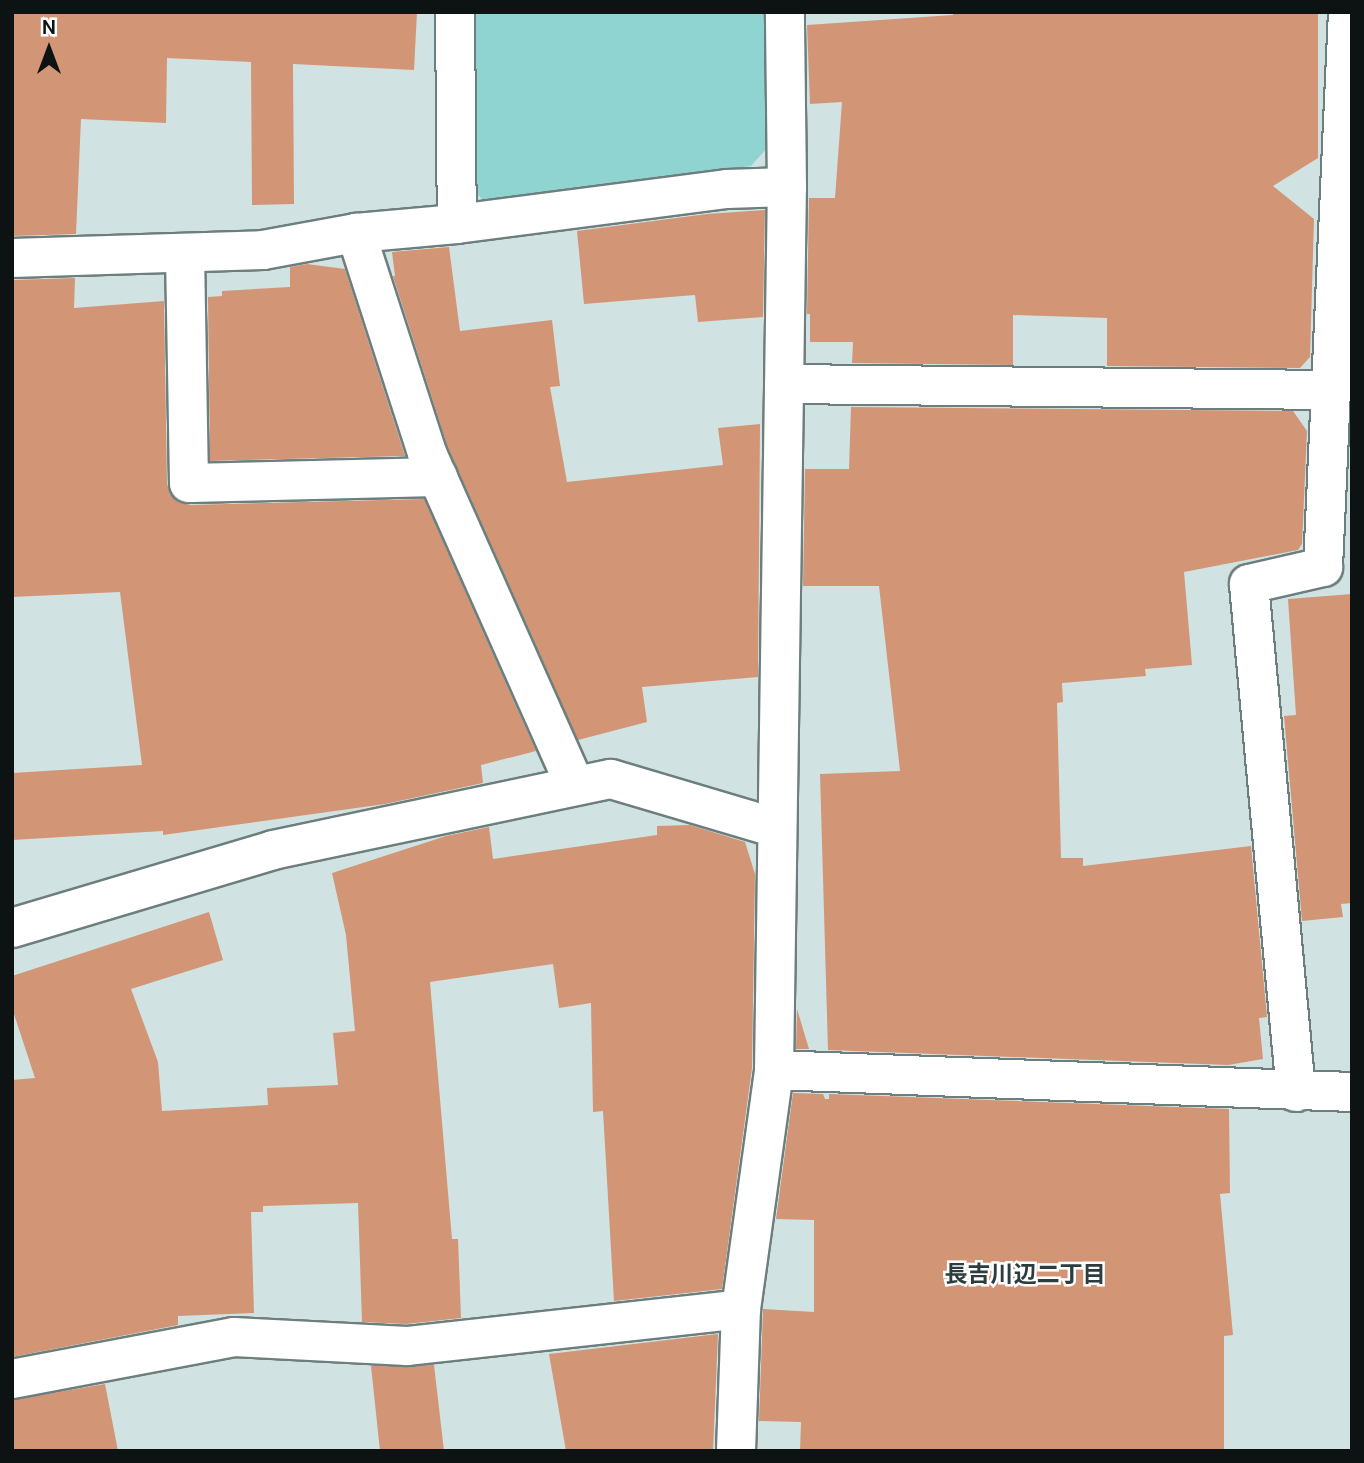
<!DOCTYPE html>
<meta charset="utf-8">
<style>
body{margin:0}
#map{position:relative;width:1364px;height:1463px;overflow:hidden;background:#d0e3e2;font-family:"DM Sans","Noto Sans JP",sans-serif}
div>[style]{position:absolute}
.green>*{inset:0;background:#8fd4d1}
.building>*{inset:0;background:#d29576}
.roads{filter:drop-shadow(2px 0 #6c7e7d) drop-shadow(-2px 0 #6c7e7d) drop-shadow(0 2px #6c7e7d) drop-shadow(0 -2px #6c7e7d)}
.minor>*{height:38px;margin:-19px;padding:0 19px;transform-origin:19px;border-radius:19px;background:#fff}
span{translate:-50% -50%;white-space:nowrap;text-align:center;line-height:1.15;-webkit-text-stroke:5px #fff;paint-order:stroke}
.neighbourhood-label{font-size:23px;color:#2d3c3c;font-weight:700}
.frame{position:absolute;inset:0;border:14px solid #0c1312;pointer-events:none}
.north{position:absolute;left:14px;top:14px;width:70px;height:70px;-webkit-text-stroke:5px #fff;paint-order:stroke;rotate:0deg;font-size:19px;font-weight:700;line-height:28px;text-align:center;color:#0c1312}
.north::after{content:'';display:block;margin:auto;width:24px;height:32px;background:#0c1312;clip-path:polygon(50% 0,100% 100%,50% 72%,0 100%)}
</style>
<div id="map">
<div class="green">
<div style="clip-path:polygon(469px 12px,767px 12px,767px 148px,751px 166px,488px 204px,471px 189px)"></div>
</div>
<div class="building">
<div style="clip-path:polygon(12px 12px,417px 12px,414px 70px,293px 64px,294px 204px,252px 205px,251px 62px,167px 58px,166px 123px,81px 119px,76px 234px,12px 236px)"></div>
<div style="clip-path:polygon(953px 12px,1318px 12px,1318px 158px,1273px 186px,1314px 219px,1310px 357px,1300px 368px,1107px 366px,1107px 318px,1013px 315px,1013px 365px,852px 363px,853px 342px,810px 342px,810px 314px,807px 314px,809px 198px,835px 198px,842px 102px,810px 104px,807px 25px,953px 15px)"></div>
<div style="clip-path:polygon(765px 210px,763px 317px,698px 322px,695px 295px,584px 304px,577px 231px,707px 214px)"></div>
<div style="clip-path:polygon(449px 247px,460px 331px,552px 320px,560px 386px,550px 387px,567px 482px,723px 465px,718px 428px,760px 424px,758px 677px,642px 687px,647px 722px,578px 740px,447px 445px,393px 276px,395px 276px,392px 252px)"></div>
<div style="clip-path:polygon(307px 264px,345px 269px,405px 456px,210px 461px,208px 297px,222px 296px,222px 291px,290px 287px,290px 267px)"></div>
<div style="clip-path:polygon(75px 278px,74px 308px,164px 301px,167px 483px,170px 494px,178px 502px,190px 505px,424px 499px,536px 751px,481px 765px,483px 783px,385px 804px,163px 835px,163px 831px,12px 840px,12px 773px,142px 765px,120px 592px,12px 597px,12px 280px)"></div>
<div style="clip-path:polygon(851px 407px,1293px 411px,1307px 431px,1302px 544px,1298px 550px,1184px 572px,1192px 665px,1145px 669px,1146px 676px,1062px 683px,1063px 702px,1057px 703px,1061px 858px,1083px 858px,1083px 866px,1251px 846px,1267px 1017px,1259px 1018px,1263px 1059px,1228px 1065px,828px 1050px,820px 774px,900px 771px,879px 586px,803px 586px,805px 469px,849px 469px)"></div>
<div style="clip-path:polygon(1352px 594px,1352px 903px,1341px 904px,1343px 917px,1302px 921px,1284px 716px,1296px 715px,1288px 599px)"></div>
<div style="clip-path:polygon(690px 825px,745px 842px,755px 874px,752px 1068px,722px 1289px,614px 1301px,603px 1111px,593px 1112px,591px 1003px,559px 1008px,553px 964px,430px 982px,452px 1239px,458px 1239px,461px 1318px,406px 1324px,362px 1322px,358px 1203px,263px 1206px,263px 1212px,251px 1212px,254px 1313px,178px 1316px,178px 1325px,12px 1357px,12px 1080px,35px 1078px,12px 1008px,12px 976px,209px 912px,223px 960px,131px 989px,158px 1062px,162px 1111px,268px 1105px,267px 1088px,338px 1085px,333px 1033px,355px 1031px,346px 935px,332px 873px,446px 836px,489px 827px,493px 859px,657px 835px,657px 826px)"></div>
<div style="clip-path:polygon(797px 1009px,809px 1049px,796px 1049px)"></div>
<div style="clip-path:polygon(793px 1093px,823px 1094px,825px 1099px,829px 1099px,829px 1094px,1229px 1109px,1230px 1193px,1220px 1194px,1233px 1335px,1224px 1336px,1224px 1451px,800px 1451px,801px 1422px,759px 1421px,763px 1309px,814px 1312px,814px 1220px,776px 1219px)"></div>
<div style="clip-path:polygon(718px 1334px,713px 1451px,566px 1451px,549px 1354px)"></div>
<div style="clip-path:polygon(434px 1365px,444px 1451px,380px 1451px,371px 1366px)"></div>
<div style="clip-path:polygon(105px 1384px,118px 1451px,12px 1451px,12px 1400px)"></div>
</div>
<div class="roads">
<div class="minor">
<div style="left:455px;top:12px;width:212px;rotate:89.5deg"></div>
<div style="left:356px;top:233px;width:231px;rotate:72.1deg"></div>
<div style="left:427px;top:453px;width:364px;rotate:66deg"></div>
<div style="left:185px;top:253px;width:230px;rotate:89deg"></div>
<div style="left:189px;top:483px;width:249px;rotate:-1.4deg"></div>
<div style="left:12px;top:258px;width:251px;rotate:-1.8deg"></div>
<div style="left:263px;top:250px;width:95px;rotate:-10.4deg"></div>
<div style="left:356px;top:233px;width:101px;rotate:-5.1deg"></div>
<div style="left:457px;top:224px;width:272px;rotate:-7.4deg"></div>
<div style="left:727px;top:189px;width:60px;rotate:-1.9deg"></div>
<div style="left:784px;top:384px;width:547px;rotate:0.63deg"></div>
<div style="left:12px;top:928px;width:272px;rotate:-16.6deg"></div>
<div style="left:273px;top:850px;width:345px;rotate:-11.9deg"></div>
<div style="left:611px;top:779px;width:172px;rotate:16.5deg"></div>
<div style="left:774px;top:1070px;width:578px;rotate:2.18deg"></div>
<div style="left:1296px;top:1092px;width:510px;rotate:-95.29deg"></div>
<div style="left:1249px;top:584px;width:76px;rotate:-12.9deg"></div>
<div style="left:1323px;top:567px;width:556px;rotate:-87.42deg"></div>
<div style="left:12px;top:1379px;width:226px;rotate:-10.7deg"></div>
<div style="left:234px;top:1337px;width:173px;rotate:3deg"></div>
<div style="left:407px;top:1346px;width:336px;rotate:-6.3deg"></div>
<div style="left:736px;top:1451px;width:142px;rotate:-88deg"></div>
<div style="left:741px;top:1309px;width:241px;rotate:-82.1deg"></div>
<div style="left:774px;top:1070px;width:883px;rotate:-89.16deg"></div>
<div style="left:787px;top:187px;width:175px;rotate:-90.7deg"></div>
</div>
</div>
<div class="neighbourhood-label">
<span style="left:1025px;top:1274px">長吉川辺二丁目</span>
</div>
<div class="frame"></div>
<div class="north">N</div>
</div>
